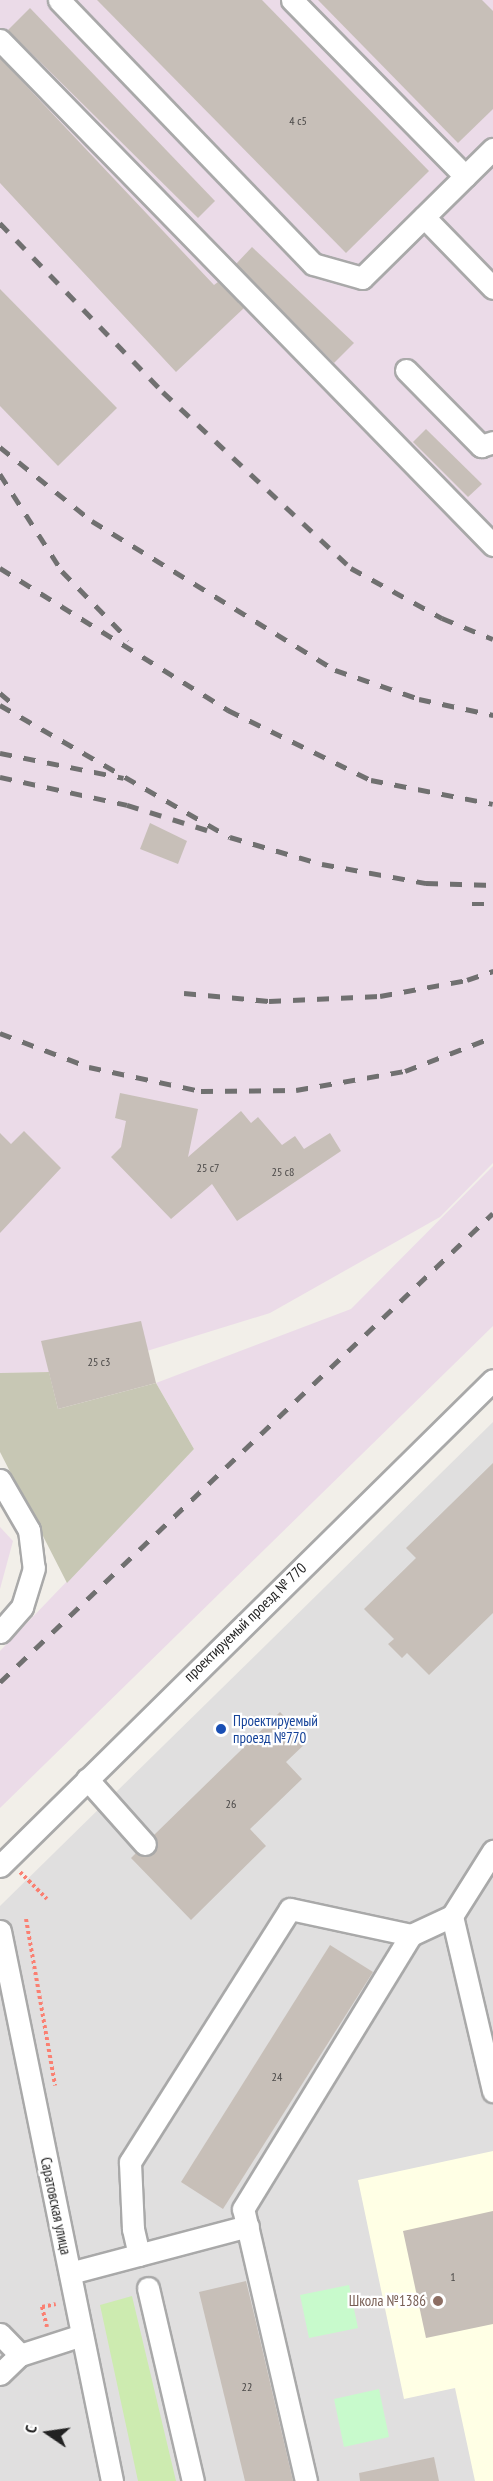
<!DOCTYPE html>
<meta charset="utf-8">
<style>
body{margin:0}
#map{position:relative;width:493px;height:2481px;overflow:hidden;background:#f2efe9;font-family:"PT Sans Narrow",sans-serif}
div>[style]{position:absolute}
.residential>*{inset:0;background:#e0dfdf}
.industrial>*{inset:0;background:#ebdbe8}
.education>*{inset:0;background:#ffffe5}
.construction>*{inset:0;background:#c7c7b4}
.grass>*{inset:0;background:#cdebb0}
.park>*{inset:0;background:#c8facc}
.building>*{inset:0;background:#c7bfb8}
.path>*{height:4px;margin-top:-2px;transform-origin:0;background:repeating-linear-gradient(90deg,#fa8072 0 3px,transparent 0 6px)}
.roads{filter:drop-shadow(2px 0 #a9a9a9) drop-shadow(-2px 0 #a9a9a9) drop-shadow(0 2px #a9a9a9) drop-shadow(0 -2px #a9a9a9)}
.minor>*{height:21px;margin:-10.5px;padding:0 10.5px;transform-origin:10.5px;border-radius:10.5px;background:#fff}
.rail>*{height:4.5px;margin-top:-2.25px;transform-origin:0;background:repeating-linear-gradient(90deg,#707070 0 12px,transparent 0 24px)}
.dots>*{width:16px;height:16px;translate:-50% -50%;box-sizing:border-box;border:3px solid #fff;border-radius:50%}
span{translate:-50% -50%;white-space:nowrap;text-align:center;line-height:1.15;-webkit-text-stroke:4.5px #fff;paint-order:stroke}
.number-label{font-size:12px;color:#4b4948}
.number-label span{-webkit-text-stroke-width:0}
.street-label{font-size:15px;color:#222}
.transit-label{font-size:15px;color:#164399}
.left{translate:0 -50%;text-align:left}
.education-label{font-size:15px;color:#785e54}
.right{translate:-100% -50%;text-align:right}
.north{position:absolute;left:18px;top:2403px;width:60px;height:60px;-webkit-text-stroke:4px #fff;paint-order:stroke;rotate:283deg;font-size:16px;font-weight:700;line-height:24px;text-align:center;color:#222}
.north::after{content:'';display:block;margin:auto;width:21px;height:27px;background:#222;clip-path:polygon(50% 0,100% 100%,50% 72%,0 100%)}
</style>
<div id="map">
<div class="residential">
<div style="clip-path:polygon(493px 1422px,493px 2481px,0 2481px,0 1906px)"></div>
</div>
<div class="industrial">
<div style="clip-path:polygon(0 0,493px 0,493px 1163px,440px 1217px,270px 1313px,79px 1372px,0 1373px)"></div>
<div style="clip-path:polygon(493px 1166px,493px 1326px,0 1808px,0 1651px,194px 1449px,156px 1383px,351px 1309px)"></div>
<div style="clip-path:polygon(0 1527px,13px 1541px,0 1589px)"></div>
</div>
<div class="education">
<div style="clip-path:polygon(493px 2151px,493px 2481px,475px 2481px,455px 2388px,404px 2399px,358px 2180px)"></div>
</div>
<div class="construction">
<div style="clip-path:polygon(49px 1372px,58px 1409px,156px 1383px,194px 1449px,67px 1583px,0 1452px,0 1373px)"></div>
</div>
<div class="grass">
<div style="clip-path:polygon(132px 2296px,176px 2481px,138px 2481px,100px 2305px)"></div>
</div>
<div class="park">
<div style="clip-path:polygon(349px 2285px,358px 2328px,309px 2338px,300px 2295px)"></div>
<div style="clip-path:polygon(379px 2389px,389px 2437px,344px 2447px,334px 2399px)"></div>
</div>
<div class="building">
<div style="clip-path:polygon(97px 0,262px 0,429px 171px,346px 253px)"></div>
<div style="clip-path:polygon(318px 0,482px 0,493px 11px,493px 109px,458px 143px)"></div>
<div style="clip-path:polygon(30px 8px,215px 201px,198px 218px,8px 30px)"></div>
<div style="clip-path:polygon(0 58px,214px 285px,218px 282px,244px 308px,176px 372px,0 183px)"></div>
<div style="clip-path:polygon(252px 247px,354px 343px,334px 363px,236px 264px)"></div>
<div style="clip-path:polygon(0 289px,117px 408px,58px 466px,0 406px)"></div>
<div style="clip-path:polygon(426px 429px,482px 484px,468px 497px,413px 442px)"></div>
<div style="clip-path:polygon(150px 823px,187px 841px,178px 864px,140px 849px)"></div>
<div style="clip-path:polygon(120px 1093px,198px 1109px,188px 1157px,241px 1111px,251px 1123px,258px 1117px,282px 1145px,295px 1136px,304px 1149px,330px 1133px,341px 1151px,237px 1221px,212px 1184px,171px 1219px,111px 1157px,121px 1147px,126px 1121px,115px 1118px)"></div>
<div style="clip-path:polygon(24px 1131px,61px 1168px,0 1233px,0 1133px,11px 1144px)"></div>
<div style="clip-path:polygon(141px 1321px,156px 1383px,58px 1409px,41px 1341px)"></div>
<div style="clip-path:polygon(493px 1463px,493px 1613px,429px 1675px,407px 1653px,402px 1658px,388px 1644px,394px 1639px,364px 1609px,416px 1558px,406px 1548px)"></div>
<div style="clip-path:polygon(280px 1712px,308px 1741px,286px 1762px,302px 1779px,250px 1829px,266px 1846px,191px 1920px,131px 1858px,136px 1853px,147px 1857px,154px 1853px,158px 1842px,154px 1835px)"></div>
<div style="clip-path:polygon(330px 1945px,373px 1972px,223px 2209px,181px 2182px)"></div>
<div style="clip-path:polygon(493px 2211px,493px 2324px,426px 2338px,403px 2231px)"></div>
<div style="clip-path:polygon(246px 2281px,255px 2318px,293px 2481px,245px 2481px,199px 2292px)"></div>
<div style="clip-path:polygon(434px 2457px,439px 2481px,360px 2481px,359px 2473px)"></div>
</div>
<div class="path">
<div style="left:20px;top:1872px;width:38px;rotate:45deg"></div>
<div style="left:26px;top:1919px;width:169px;rotate:80.1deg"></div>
<div style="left:47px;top:2327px;width:21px;rotate:-104deg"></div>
<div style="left:42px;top:2307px;width:14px;rotate:-12deg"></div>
</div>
<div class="roads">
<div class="minor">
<div style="left:59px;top:0;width:366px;rotate:46.1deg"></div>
<div style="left:313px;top:264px;width:51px;rotate:15.9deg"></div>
<div style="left:362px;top:278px;width:184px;rotate:-44.6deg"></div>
<div style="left:292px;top:0;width:247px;rotate:45.5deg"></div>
<div style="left:0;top:40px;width:706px;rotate:45.69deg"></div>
<div style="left:424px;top:217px;width:99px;rotate:45.8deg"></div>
<div style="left:406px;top:370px;width:107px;rotate:45.4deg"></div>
<div style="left:481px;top:446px;width:13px;rotate:-18deg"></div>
<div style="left:0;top:1480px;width:58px;rotate:59.9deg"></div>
<div style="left:29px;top:1530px;width:38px;rotate:83deg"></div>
<div style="left:34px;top:1568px;width:41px;rotate:107.1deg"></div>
<div style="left:22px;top:1607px;width:33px;rotate:131deg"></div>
<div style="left:87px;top:1779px;width:87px;rotate:48.3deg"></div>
<div style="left:0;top:1866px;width:692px;rotate:-44.59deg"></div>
<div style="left:452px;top:1916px;width:180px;rotate:76.8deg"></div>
<div style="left:0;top:1931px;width:561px;rotate:78.49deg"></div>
<div style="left:139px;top:2255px;width:27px;rotate:-103deg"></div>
<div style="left:133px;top:2229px;width:67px;rotate:-92.6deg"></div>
<div style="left:130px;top:2162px;width:299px;rotate:-57.7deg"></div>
<div style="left:290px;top:1909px;width:124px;rotate:12.1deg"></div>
<div style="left:70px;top:2273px;width:184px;rotate:-14.8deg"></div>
<div style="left:148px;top:2288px;width:198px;rotate:76.9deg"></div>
<div style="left:0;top:2334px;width:29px;rotate:46deg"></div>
<div style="left:0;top:2374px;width:28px;rotate:-44deg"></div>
<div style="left:20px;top:2355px;width:65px;rotate:-17.9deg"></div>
<div style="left:306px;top:2481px;width:279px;rotate:-103deg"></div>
<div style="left:243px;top:2209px;width:321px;rotate:-58.5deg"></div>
<div style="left:411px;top:1935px;width:45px;rotate:-24.9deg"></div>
<div style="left:452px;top:1916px;width:77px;rotate:-57.8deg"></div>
</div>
</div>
<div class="rail">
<div style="left:0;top:223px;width:235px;rotate:46deg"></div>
<div style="left:163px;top:392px;width:258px;rotate:43.1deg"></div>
<div style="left:351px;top:568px;width:104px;rotate:28.8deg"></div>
<div style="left:442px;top:618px;width:55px;rotate:22.4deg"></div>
<div style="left:0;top:447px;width:118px;rotate:38.8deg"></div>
<div style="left:92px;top:521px;width:285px;rotate:31.5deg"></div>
<div style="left:335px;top:670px;width:89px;rotate:19deg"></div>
<div style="left:419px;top:699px;width:76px;rotate:12.2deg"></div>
<div style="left:0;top:474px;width:115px;rotate:57.4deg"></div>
<div style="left:62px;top:571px;width:96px;rotate:45.8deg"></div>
<div style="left:0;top:568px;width:269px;rotate:31.9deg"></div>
<div style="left:228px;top:710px;width:159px;rotate:26.1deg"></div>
<div style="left:371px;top:780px;width:124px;rotate:11.1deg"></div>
<div style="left:0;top:693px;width:23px;rotate:40deg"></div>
<div style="left:0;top:705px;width:265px;rotate:29.9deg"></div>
<div style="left:230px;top:837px;width:96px;rotate:16.4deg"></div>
<div style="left:322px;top:864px;width:106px;rotate:10.4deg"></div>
<div style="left:426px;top:883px;width:67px;rotate:1.7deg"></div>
<div style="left:0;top:753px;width:126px;rotate:11.4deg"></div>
<div style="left:0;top:777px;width:130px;rotate:12.4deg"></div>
<div style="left:127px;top:805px;width:87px;rotate:17.4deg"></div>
<div style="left:472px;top:904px;width:21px"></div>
<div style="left:184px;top:993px;width:85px;rotate:5.4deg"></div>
<div style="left:269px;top:1001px;width:111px;rotate:-2.6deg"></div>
<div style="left:380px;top:996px;width:88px;rotate:-10.4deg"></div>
<div style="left:467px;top:980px;width:28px;rotate:-19deg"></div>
<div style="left:0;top:1033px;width:95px;rotate:20.9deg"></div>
<div style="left:89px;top:1067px;width:115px;rotate:12.1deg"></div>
<div style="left:201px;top:1091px;width:95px;rotate:-0.6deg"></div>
<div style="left:296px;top:1090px;width:111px;rotate:-9.9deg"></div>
<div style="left:405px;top:1071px;width:94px;rotate:-21.1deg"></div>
<div style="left:0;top:1682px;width:680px;rotate:-43.57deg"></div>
</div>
<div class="dots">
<div style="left:221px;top:1729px;background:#1a4fb4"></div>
<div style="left:438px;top:2301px;background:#8d6e63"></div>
</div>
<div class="number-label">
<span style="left:298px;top:121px">4 с5</span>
<span style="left:208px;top:1168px">25 с7</span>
<span style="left:283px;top:1172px">25 с8</span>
<span style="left:99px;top:1362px">25 с3</span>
<span style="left:231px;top:1804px">26</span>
<span style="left:277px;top:2077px">24</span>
<span style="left:453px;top:2277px">1</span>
<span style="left:247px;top:2387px">22</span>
</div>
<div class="street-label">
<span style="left:245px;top:1622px;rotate:-44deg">проектируемый проезд № 770</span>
<span style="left:56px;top:2206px;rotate:78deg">Саратовская улица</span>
</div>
<div class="transit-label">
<span class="left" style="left:233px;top:1729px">Проектируемый<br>проезд №770</span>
</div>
<div class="education-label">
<span class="right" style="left:426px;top:2301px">Школа №1386</span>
</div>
<div class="north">С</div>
</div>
